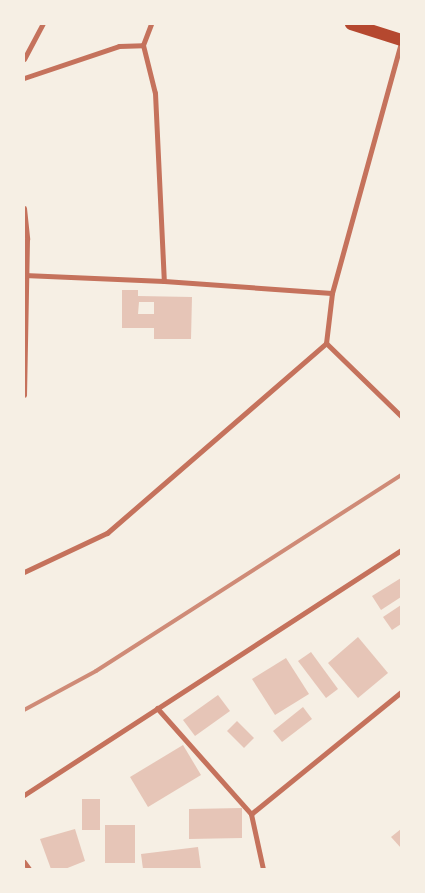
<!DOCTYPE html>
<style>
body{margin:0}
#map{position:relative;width:425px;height:893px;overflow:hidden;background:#f6efe4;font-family:Helvetica,sans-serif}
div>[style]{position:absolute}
.building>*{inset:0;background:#e6c5b7}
.minor>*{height:5px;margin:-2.5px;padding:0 2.5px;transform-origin:2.5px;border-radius:2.5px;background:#c5725c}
.primary>*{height:12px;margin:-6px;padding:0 6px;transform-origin:6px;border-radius:6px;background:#b5482f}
.rail>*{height:4px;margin:-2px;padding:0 2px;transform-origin:2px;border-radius:2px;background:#cf8b77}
span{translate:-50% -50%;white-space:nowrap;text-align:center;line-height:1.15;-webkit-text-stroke:4px #f6efe4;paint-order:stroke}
.frame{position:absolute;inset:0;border:25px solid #f6efe4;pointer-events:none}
</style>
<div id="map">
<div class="building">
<div style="clip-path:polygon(evenodd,122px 290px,138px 290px,138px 296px,192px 297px,191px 339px,154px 339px,154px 328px,122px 328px,122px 290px,139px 302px,154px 302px,154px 314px,138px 314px,139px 302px)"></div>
<div style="clip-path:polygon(401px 578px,401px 597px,381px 610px,372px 596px)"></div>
<div style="clip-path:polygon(401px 605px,401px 624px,392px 630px,383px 617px)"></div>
<div style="clip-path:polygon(358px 637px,388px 673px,358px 698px,328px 663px)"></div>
<div style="clip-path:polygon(311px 652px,338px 689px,326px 698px,298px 661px)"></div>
<div style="clip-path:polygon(286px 658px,309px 694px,275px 715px,252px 679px)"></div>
<div style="clip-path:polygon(218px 695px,230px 711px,195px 736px,183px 720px)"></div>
<div style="clip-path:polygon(303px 707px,312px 719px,282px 742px,273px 731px)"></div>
<div style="clip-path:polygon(237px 721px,254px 738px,244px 748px,227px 731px)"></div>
<div style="clip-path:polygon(183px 745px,201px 775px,148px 807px,130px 777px)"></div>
<div style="clip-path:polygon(82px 799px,100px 799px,100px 830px,82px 830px)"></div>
<div style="clip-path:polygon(242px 808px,242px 838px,189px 839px,189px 809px)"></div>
<div style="clip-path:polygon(105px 825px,135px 825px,135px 863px,105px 863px)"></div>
<div style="clip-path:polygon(75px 829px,85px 861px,65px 869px,51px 869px,40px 839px)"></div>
<div style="clip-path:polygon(401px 829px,401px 848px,391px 837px)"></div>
<div style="clip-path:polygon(198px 847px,201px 869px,143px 869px,141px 854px)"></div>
</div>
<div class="minor">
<div style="left:151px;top:24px;width:22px;rotate:111deg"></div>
<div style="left:143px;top:45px;width:49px;rotate:76deg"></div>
<div style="left:155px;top:93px;width:188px;rotate:87.3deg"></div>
<div style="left:164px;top:281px;width:168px;rotate:4.1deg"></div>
<div style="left:332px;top:293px;width:50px;rotate:96.8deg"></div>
<div style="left:326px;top:343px;width:105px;rotate:44.2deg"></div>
<div style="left:24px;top:59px;width:40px;rotate:-62deg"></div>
<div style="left:24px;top:78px;width:100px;rotate:-18.6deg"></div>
<div style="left:119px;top:46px;width:24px;rotate:-2deg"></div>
<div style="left:24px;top:208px;width:31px;rotate:84deg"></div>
<div style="left:27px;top:239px;width:156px;rotate:91.1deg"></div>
<div style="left:24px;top:275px;width:140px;rotate:2.5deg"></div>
<div style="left:332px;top:293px;width:260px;rotate:-74.6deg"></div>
<div style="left:24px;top:572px;width:92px;rotate:-25.2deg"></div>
<div style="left:107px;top:533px;width:290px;rotate:-40.9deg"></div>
<div style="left:157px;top:708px;width:142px;rotate:48.4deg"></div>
<div style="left:251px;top:814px;width:56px;rotate:77.7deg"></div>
<div style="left:24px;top:795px;width:450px;rotate:-33deg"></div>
<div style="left:251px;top:814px;width:193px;rotate:-39.1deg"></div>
<div style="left:24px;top:862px;width:9px;rotate:54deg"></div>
</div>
<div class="primary">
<div style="left:351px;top:24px;width:52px;rotate:17.7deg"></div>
</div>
<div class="rail">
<div style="left:24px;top:710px;width:82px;rotate:-28.4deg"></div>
<div style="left:96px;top:671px;width:363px;rotate:-32.7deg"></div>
</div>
<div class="frame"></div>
</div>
